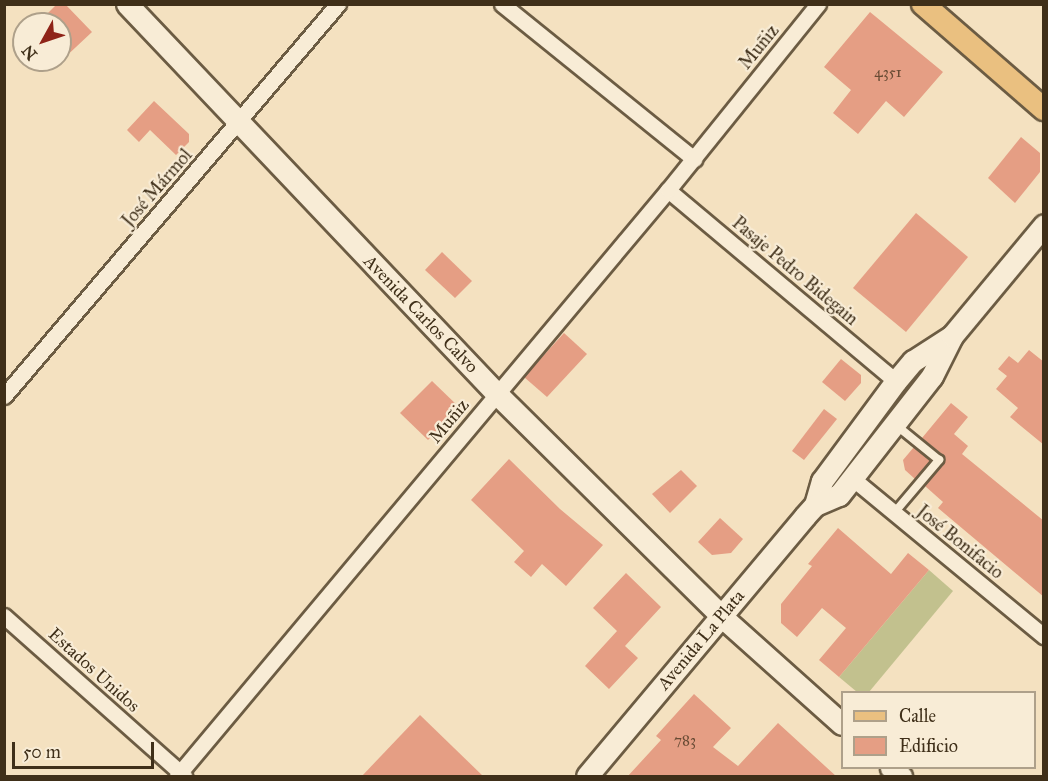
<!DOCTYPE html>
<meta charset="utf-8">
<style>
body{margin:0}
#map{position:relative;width:1048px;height:781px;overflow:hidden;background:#f4e1c0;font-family:"IM FELL Great Primer",serif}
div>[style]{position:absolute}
.green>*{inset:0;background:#c2c18e}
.building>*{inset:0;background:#e59e84}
.roads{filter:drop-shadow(2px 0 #6c5c43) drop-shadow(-2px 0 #6c5c43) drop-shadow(0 2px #6c5c43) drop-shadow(0 -2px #6c5c43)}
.service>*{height:8px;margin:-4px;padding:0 4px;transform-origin:4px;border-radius:4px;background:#f8ecd6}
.minor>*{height:15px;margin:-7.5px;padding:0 7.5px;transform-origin:7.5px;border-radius:7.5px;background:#f8ecd6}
.secondary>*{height:21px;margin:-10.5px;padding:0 10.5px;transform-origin:10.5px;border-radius:10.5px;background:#f8ecd6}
.primary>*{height:22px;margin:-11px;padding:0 11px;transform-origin:11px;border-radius:11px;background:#eac080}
span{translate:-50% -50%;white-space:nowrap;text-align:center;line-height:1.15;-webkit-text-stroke:4.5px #f8ecd6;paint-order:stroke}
.number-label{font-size:15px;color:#684b34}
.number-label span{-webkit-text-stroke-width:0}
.street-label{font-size:18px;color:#3f2f19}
.frame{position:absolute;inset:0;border:6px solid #3f2f19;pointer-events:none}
.legend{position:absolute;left:841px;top:691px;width:195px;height:78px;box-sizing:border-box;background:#f8ecd6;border:2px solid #aea08a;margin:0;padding:8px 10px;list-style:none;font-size:18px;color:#3f2f19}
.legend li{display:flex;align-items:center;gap:12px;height:30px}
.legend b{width:30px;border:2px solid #aea08a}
.north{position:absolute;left:12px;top:12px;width:60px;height:60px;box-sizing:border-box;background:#f8ecd6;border:2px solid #aea08a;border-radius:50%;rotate:230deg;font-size:16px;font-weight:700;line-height:24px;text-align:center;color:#3f2f19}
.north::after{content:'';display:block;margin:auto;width:21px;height:27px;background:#8f2418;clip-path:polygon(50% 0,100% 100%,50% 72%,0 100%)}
.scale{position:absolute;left:12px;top:742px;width:142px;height:27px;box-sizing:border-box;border:3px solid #3f2f19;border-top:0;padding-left:8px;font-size:18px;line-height:21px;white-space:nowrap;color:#3f2f19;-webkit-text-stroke:4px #f8ecd6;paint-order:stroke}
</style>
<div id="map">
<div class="green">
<div style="clip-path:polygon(929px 570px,953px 591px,869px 692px,857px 692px,839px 677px)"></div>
</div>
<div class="building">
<div style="clip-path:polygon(57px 4px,65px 4px,92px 32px,60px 62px,60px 24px,37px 24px)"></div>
<div style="clip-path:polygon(870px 12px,943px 72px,904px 117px,886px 101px,858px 134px,833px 113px,851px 90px,824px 67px)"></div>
<div style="clip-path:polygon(154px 101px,189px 134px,189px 142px,176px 155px,150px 130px,139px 142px,127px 130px)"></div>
<div style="clip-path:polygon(1021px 137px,1040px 153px,1040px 172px,1015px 203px,988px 178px)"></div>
<div style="clip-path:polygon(916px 213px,968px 257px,906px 332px,853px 288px)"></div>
<div style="clip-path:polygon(442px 252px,472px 281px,455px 298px,425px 270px)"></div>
<div style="clip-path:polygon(564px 333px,587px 354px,547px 397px,524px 377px)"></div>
<div style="clip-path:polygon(1029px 350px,1044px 362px,1044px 445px,1010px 417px,1018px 408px,996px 389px,1007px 376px,998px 369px,1009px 356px,1018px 363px)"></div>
<div style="clip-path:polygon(841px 359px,861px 375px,861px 383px,845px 401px,822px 382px)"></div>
<div style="clip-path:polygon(432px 381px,460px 408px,428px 440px,400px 413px)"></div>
<div style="clip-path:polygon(951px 403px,968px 417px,954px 434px,968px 446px,962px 454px,1044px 521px,1044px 597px,938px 508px,943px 502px,925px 486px,945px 460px,943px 455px,922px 438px)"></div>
<div style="clip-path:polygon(824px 409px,837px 419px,804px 460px,792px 451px)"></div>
<div style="clip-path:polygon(914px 447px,930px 461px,915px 479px,905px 470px,903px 460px)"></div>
<div style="clip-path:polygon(509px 459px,560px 509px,603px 545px,566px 586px,542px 564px,531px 577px,514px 562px,524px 551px,471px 500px)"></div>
<div style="clip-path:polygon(681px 470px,697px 486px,670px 513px,652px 494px)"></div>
<div style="clip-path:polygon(720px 518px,743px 539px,731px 553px,712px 555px,698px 542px)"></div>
<div style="clip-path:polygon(838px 528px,891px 574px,908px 553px,929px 570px,839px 677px,819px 660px,846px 628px,822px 608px,797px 637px,781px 623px,781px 604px,812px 566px,808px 564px)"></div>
<div style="clip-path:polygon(626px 573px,661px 607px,625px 646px,638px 658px,609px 689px,585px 666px,617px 631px,593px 608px)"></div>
<div style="clip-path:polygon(694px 694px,731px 728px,713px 747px,738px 766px,778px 723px,837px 777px,627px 777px,661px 740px,656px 736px)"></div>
<div style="clip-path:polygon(420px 715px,484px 777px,361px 777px)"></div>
</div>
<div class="roads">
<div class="service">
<div style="left:894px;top:513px;width:70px;rotate:-49.7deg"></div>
<div style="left:939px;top:460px;width:55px;rotate:-140.9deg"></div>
</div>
<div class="minor">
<div style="left:502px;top:4px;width:247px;rotate:38.9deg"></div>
<div style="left:668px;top:190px;width:297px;rotate:40deg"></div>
<div style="left:4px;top:396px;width:515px;rotate:-49.57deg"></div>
<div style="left:852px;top:478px;width:249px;rotate:39.5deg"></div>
<div style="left:4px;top:616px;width:241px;rotate:41.6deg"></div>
<div style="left:177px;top:776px;width:765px;rotate:-50.04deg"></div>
<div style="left:668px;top:190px;width:239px;rotate:-51.1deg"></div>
</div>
<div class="secondary">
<div style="left:127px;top:4px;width:538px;rotate:46.51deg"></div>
<div style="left:497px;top:394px;width:315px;rotate:44.7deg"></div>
<div style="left:721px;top:616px;width:162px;rotate:41.8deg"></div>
<div style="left:815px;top:505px;width:25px;rotate:-74deg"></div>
<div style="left:822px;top:481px;width:124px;rotate:-53.5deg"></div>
<div style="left:896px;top:381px;width:26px;rotate:-50deg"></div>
<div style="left:913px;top:361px;width:46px;rotate:-32.7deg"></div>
<div style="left:891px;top:768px;width:13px;rotate:39deg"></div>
<div style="left:587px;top:776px;width:339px;rotate:-50deg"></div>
<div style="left:805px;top:516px;width:15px;rotate:-48deg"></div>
<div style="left:815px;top:505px;width:26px;rotate:-23deg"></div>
<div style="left:839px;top:495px;width:151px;rotate:-52deg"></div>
<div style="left:932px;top:376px;width:45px;rotate:-63.4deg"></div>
<div style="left:952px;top:336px;width:144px;rotate:-50.3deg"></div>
</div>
<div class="primary">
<div style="left:923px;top:4px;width:160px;rotate:41deg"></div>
</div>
</div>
<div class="number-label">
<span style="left:888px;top:73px">4351</span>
<span style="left:685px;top:741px">783</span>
</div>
<div class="street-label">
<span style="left:759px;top:47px;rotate:-51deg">Muñiz</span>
<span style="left:157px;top:188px;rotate:-49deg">José Mármol</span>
<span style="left:795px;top:271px;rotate:40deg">Pasaje Pedro Bidegain</span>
<span style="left:421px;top:314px;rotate:46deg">Avenida Carlos Calvo</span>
<span style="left:449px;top:421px;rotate:-50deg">Muñiz</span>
<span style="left:960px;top:542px;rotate:39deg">José Bonifacio</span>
<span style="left:701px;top:640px;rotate:-50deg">Avenida La Plata</span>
<span style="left:94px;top:670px;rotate:42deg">Estados Unidos</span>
</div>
<div class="frame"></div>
<ul class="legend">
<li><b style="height:8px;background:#eac080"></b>Calle</li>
<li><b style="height:16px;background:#e59e84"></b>Edificio</li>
</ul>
<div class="north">N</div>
<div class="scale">50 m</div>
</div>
